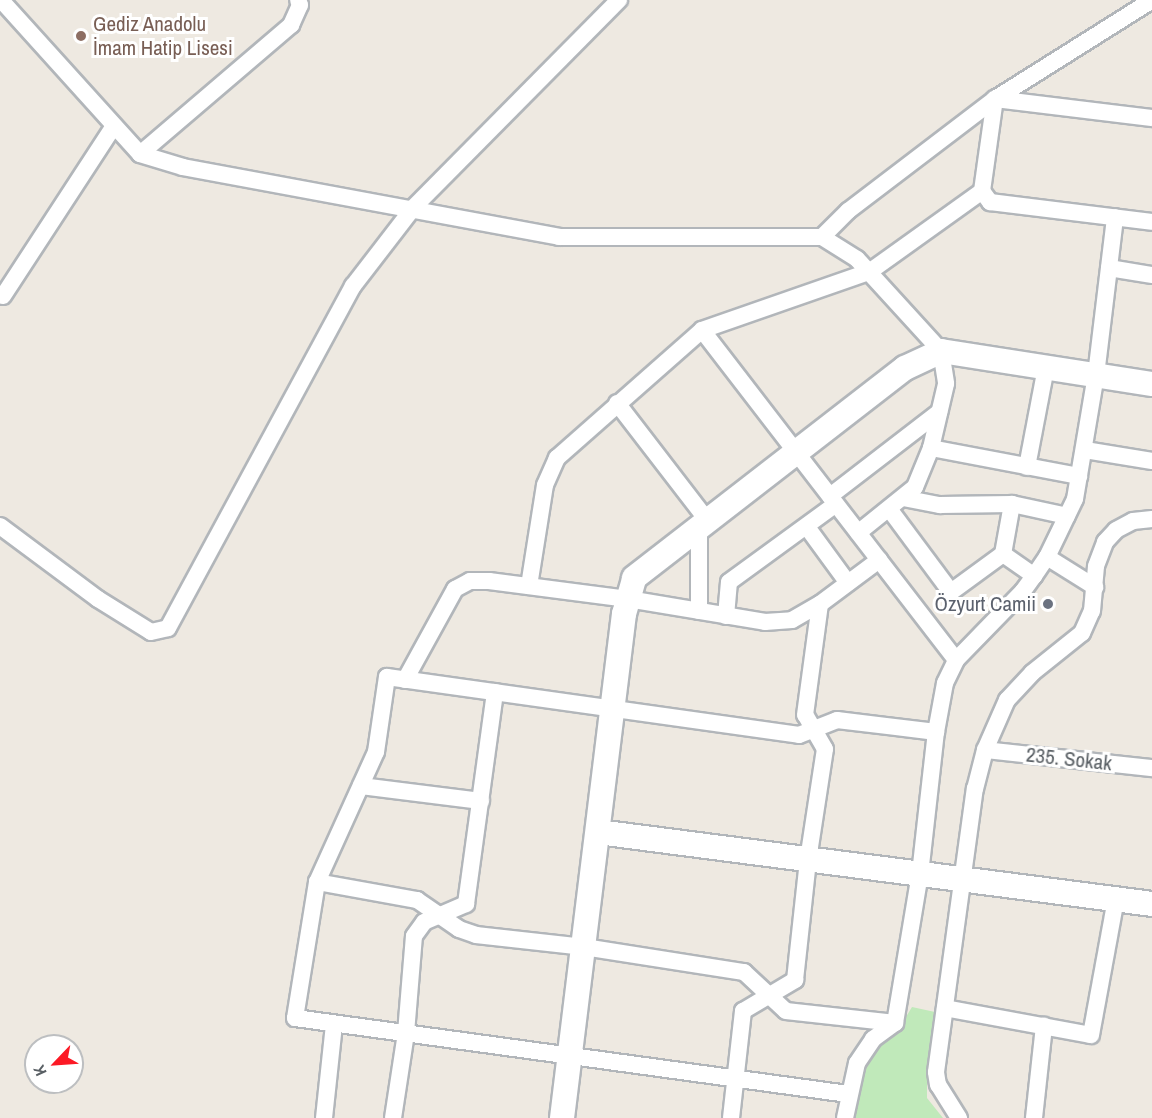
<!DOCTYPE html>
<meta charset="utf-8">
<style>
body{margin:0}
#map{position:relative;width:1152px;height:1118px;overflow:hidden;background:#eee9e1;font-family:"Archivo Narrow",sans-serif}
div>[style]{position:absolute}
.green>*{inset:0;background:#c0e9ba}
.roads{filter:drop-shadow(2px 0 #b2b6ba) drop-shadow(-2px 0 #b2b6ba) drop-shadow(0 2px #b2b6ba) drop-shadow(0 -2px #b2b6ba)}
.street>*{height:16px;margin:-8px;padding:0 8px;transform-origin:8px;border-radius:8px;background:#fff}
.secondary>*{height:24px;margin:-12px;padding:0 12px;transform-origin:12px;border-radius:12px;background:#fff}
.dots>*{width:16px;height:16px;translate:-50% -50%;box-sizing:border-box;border:3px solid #fff;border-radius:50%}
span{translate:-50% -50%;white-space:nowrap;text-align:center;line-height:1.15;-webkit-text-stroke:6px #fff;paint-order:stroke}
.education-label{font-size:21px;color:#785e54}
.left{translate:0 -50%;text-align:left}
.worship-label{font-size:21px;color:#5b616d}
.right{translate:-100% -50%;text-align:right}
.street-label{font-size:21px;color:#595f64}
.north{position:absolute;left:24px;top:1034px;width:60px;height:60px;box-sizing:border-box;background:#fff;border:2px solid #bdbfc1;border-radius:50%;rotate:245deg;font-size:16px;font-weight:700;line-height:24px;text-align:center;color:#595f64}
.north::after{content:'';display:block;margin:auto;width:21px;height:27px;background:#fc1925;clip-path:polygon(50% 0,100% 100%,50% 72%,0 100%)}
</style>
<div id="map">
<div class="green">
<div style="clip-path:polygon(912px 1007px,935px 1012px,927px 1071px,927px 1098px,943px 1118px,852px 1118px,861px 1063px,898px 1030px)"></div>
</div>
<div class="roads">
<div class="street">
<div style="left:1px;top:0;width:207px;rotate:47.9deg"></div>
<div style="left:140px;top:154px;width:45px;rotate:16.8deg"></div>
<div style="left:183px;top:167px;width:382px;rotate:10.5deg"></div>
<div style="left:559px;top:237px;width:263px"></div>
<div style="left:822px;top:237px;width:41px;rotate:32.2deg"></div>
<div style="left:857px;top:259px;width:125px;rotate:47.6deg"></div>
<div style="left:941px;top:351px;width:33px;rotate:81deg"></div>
<div style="left:946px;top:384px;width:66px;rotate:103.2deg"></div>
<div style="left:931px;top:448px;width:42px;rotate:112.3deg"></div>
<div style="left:915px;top:487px;width:73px;rotate:141.1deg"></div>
<div style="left:995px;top:99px;width:158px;rotate:6.9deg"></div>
<div style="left:140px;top:154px;width:199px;rotate:-40.5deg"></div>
<div style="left:291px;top:25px;width:22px;rotate:-66deg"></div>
<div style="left:300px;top:5px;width:5px;rotate:-112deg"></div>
<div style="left:982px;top:191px;width:14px;rotate:54deg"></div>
<div style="left:990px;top:202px;width:163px;rotate:7deg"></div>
<div style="left:822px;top:237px;width:37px;rotate:-45deg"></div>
<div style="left:848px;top:211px;width:185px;rotate:-37.3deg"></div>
<div style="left:995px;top:99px;width:186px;rotate:-32.2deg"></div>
<div style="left:1109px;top:268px;width:44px;rotate:9.2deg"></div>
<div style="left:3px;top:296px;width:202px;rotate:-56.9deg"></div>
<div style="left:702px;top:330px;width:416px;rotate:52.4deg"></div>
<div style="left:617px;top:403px;width:149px;rotate:52.4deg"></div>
<div style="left:931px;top:448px;width:151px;rotate:10.7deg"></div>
<div style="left:1085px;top:450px;width:68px;rotate:9.3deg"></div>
<div style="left:1027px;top:467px;width:102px;rotate:-79.2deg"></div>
<div style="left:830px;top:496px;width:138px;rotate:-37.6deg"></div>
<div style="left:903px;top:498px;width:38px;rotate:11deg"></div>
<div style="left:940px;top:505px;width:72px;rotate:-0.8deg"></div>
<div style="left:1012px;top:504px;width:56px;rotate:12.3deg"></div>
<div style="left:890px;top:510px;width:102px;rotate:53.4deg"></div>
<div style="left:951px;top:592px;width:64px;rotate:-36.2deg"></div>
<div style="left:1003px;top:554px;width:51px;rotate:-79.8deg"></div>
<div style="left:0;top:526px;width:122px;rotate:36.7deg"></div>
<div style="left:98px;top:599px;width:62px;rotate:31.9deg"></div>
<div style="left:151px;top:632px;width:17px;rotate:-13deg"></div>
<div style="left:168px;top:628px;width:389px;rotate:-61.6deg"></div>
<div style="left:353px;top:286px;width:98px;rotate:-52.4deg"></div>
<div style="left:413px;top:208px;width:293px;rotate:-45.3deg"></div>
<div style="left:807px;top:527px;width:69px;rotate:53.8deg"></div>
<div style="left:1003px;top:554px;width:38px;rotate:35deg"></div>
<div style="left:1047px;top:557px;width:57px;rotate:32deg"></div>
<div style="left:529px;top:586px;width:102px;rotate:-81deg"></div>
<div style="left:545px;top:485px;width:30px;rotate:-66deg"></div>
<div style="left:557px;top:458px;width:193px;rotate:-41.4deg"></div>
<div style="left:702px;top:330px;width:177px;rotate:-19.2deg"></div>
<div style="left:869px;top:272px;width:139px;rotate:-35.6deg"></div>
<div style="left:982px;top:191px;width:93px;rotate:-82deg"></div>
<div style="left:699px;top:611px;width:83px;rotate:-90deg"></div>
<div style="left:726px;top:616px;width:34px;rotate:-85deg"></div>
<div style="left:729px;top:582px;width:132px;rotate:-36.1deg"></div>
<div style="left:405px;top:680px;width:104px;rotate:-61.2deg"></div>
<div style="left:455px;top:589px;width:17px;rotate:-28deg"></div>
<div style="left:470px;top:581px;width:19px"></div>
<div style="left:489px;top:581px;width:140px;rotate:7.4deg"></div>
<div style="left:628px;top:599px;width:139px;rotate:9.5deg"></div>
<div style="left:765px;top:622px;width:27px;rotate:-4deg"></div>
<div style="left:792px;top:620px;width:32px;rotate:-30deg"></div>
<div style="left:820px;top:604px;width:74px;rotate:-36.7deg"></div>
<div style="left:985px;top:750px;width:168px;rotate:6.2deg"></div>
<div style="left:361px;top:786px;width:121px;rotate:7.1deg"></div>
<div style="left:317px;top:882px;width:102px;rotate:10.2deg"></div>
<div style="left:417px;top:900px;width:51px;rotate:34.6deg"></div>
<div style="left:459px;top:929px;width:18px;rotate:19deg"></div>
<div style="left:476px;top:935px;width:109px;rotate:6.3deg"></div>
<div style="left:584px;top:947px;width:162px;rotate:8.9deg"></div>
<div style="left:744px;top:972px;width:57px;rotate:42.9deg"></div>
<div style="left:786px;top:1011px;width:110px;rotate:6.3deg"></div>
<div style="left:945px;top:1008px;width:148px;rotate:10.5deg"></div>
<div style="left:1091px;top:1035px;width:138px;rotate:-79.6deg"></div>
<div style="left:848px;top:1094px;width:558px;rotate:-172.17deg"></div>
<div style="left:295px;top:1018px;width:138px;rotate:-80.8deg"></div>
<div style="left:317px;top:882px;width:143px;rotate:-65.6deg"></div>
<div style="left:376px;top:752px;width:76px;rotate:-81.7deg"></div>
<div style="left:387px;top:677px;width:416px;rotate:8deg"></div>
<div style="left:799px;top:735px;width:41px;rotate:-21.5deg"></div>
<div style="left:837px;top:720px;width:100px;rotate:6.9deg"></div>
<div style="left:324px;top:1118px;width:95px;rotate:-83.9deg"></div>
<div style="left:393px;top:1118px;width:86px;rotate:-81.3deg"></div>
<div style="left:406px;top:1033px;width:97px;rotate:-85.3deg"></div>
<div style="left:414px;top:936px;width:17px;rotate:-54deg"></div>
<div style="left:424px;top:922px;width:46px;rotate:-23.2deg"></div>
<div style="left:466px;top:904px;width:214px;rotate:-82.2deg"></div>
<div style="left:731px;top:1118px;width:108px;rotate:-83.6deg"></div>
<div style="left:743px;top:1011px;width:61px;rotate:-30.8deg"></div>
<div style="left:795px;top:980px;width:121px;rotate:-83.8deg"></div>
<div style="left:808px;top:860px;width:112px;rotate:-81.3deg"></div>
<div style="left:825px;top:749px;width:39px;rotate:-120deg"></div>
<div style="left:805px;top:715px;width:112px;rotate:-82.3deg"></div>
<div style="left:845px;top:1118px;width:56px;rotate:-77.7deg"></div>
<div style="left:857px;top:1063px;width:29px;rotate:-56deg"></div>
<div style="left:873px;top:1039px;width:27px;rotate:-36deg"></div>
<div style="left:895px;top:1023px;width:151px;rotate:-80.5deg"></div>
<div style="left:920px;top:874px;width:143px;rotate:-83.6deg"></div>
<div style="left:936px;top:732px;width:50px;rotate:-79.6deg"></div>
<div style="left:945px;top:683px;width:25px;rotate:-64deg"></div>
<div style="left:956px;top:660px;width:96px;rotate:-45.8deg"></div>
<div style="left:1023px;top:591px;width:19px;rotate:-54deg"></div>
<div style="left:1034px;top:576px;width:23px;rotate:-56deg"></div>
<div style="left:1047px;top:557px;width:64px;rotate:-64.2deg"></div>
<div style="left:1075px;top:499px;width:126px;rotate:-80.4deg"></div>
<div style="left:1096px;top:375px;width:159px;rotate:-83.1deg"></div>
<div style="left:959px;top:1118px;width:39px;rotate:-122deg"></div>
<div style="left:938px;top:1085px;width:13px;rotate:-99deg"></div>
<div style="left:936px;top:1072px;width:286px;rotate:-82.2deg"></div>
<div style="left:975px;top:789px;width:40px;rotate:-75.6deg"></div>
<div style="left:985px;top:750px;width:55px;rotate:-66.3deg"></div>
<div style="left:1007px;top:700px;width:37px;rotate:-47deg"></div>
<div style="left:1032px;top:673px;width:64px;rotate:-38.7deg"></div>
<div style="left:1082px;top:633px;width:24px;rotate:-66deg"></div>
<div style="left:1092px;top:611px;width:45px;rotate:-84.9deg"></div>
<div style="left:1096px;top:566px;width:26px;rotate:-69deg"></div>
<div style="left:1105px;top:542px;width:16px;rotate:-47deg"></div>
<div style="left:1116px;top:530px;width:19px;rotate:-28deg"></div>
<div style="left:1133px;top:521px;width:19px;rotate:-6deg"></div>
<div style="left:1034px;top:1118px;width:93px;rotate:-83.8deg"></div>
</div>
<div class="secondary">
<div style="left:598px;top:832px;width:559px;rotate:7.4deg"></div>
<div style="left:562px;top:1118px;width:508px;rotate:-82.99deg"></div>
<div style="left:624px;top:614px;width:37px;rotate:-74deg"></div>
<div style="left:634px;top:578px;width:343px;rotate:-37.8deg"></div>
<div style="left:905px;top:368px;width:40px;rotate:-25deg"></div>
<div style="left:941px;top:351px;width:214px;rotate:8.9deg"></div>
</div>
</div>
<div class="dots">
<div style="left:81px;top:36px;background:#8d6e63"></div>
<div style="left:1048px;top:604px;background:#6b7280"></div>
</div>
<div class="education-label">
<span class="left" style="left:93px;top:36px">Gediz Anadolu<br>İmam Hatip Lisesi</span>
</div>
<div class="worship-label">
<span class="right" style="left:1036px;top:604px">Özyurt Camii</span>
</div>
<div class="street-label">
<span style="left:1069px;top:759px;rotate:6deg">235. Sokak</span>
</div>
<div class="north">K</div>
</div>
